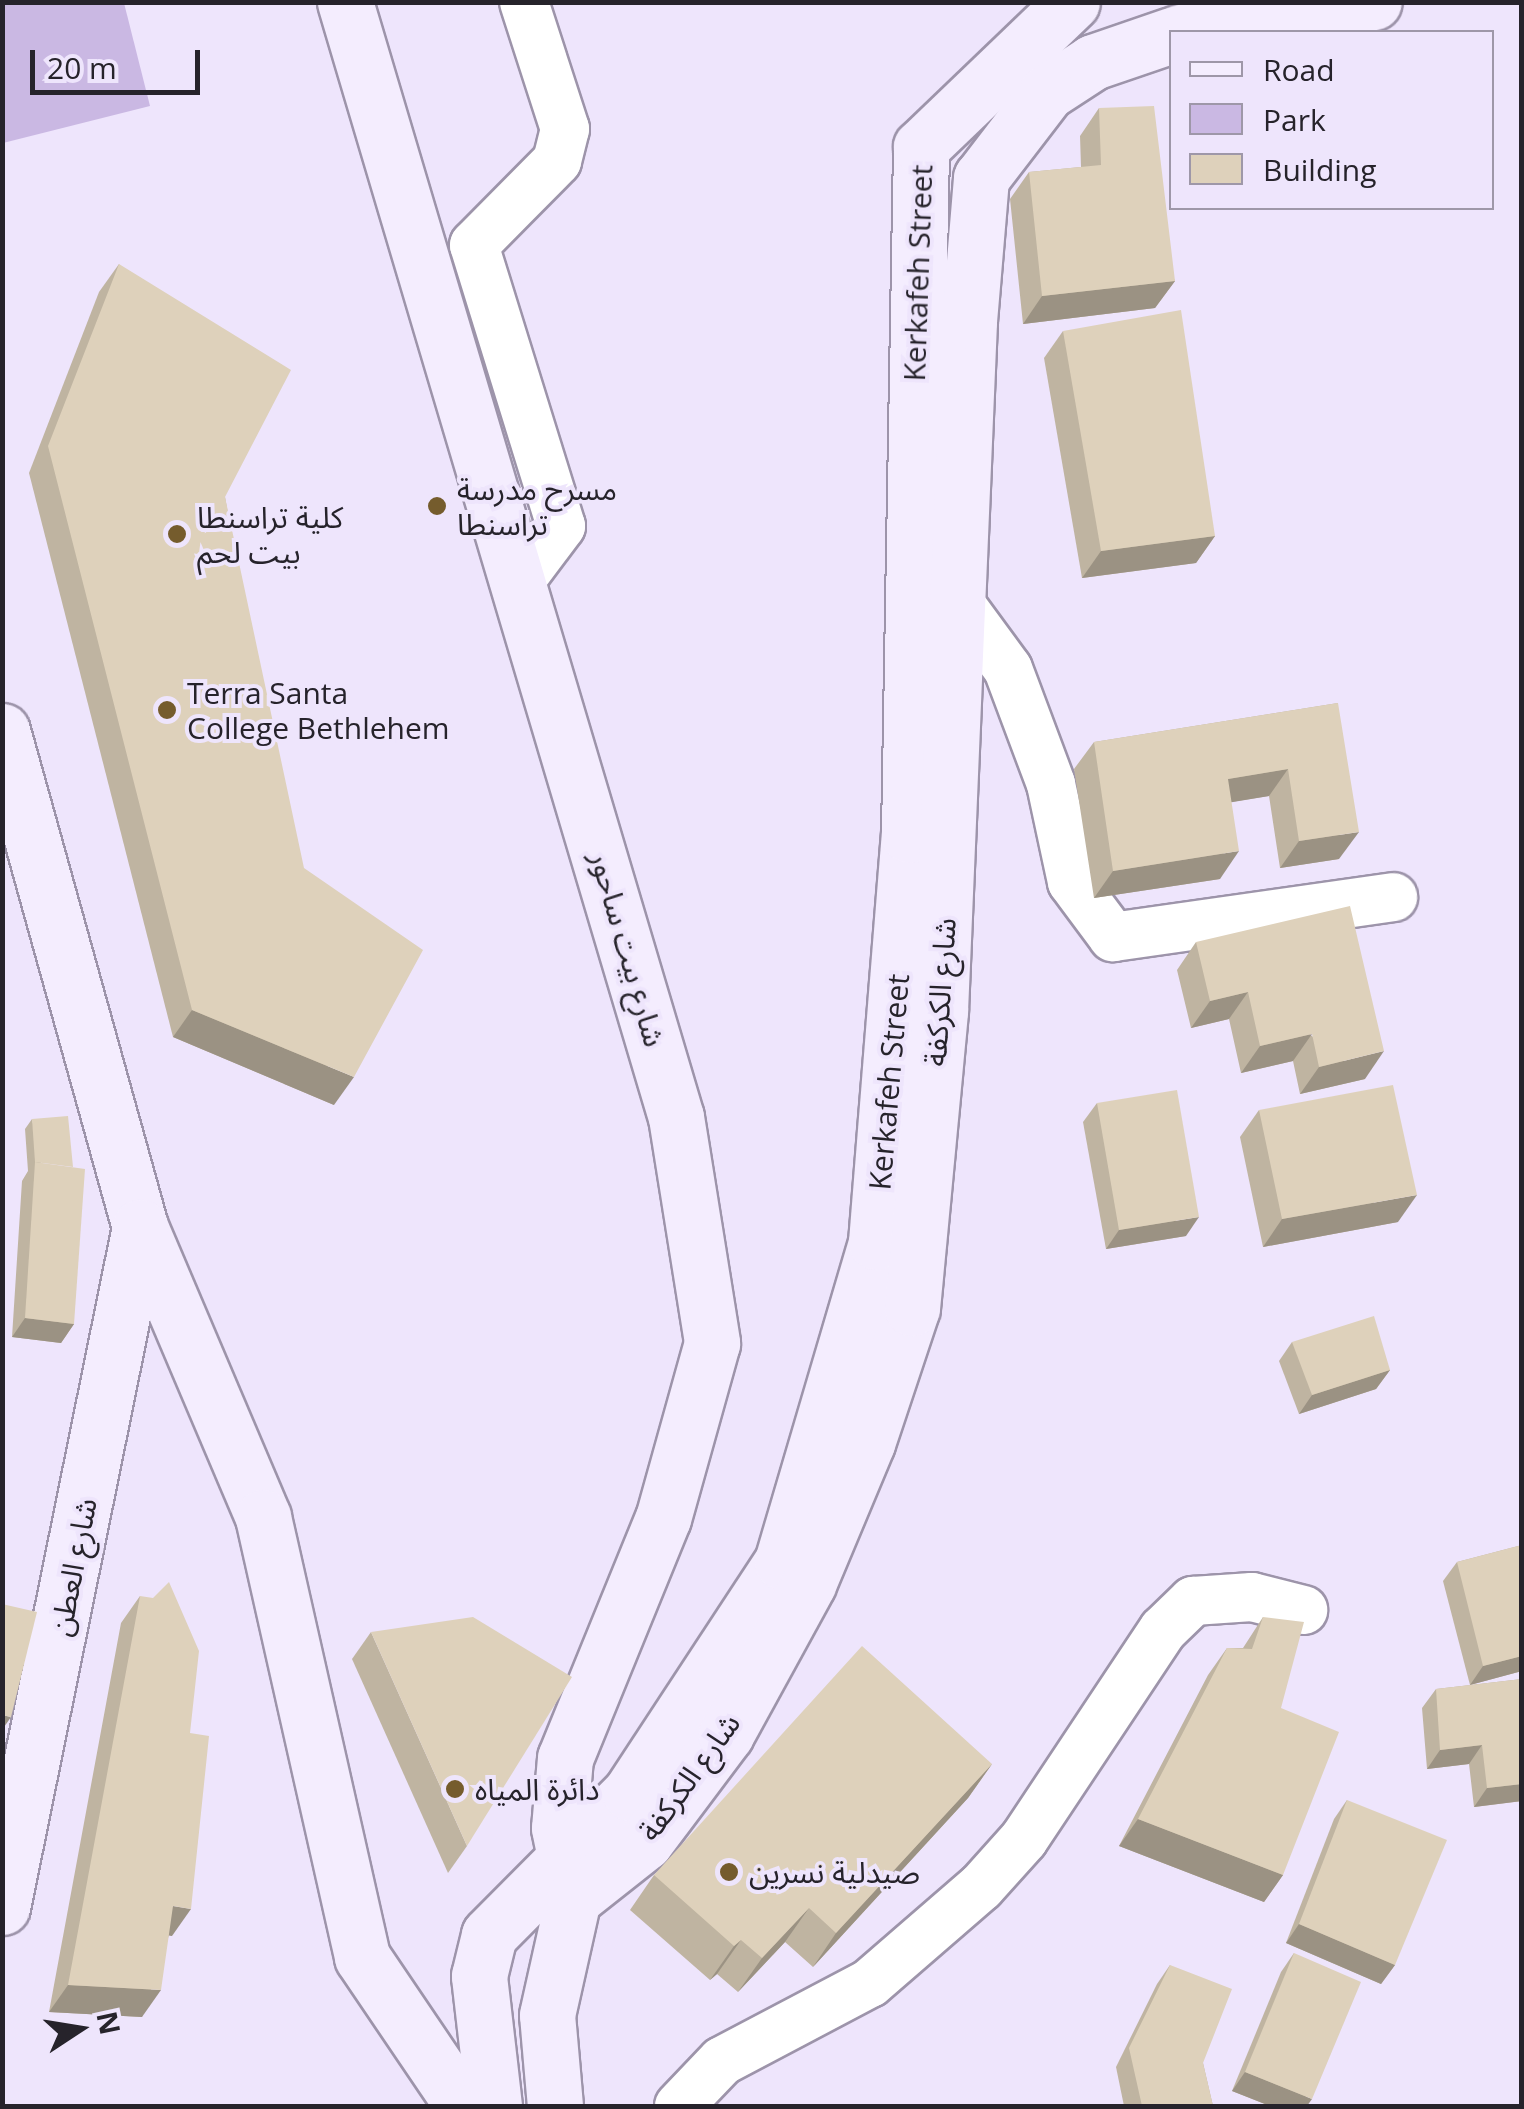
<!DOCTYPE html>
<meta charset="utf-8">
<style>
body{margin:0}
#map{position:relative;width:1524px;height:2109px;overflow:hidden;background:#eee5fc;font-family:"Open Sans","Noto Sans Arabic",sans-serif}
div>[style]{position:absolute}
.green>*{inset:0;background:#cab8e3}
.roads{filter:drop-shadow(2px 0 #9d94aa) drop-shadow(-2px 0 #9d94aa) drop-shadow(0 2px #9d94aa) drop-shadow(0 -2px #9d94aa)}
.street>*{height:48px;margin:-24px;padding:0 24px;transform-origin:24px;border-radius:24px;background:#fff}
.secondary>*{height:55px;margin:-27.5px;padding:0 27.5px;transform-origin:27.5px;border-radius:27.5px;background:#f4edfe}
.wall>*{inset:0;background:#bfb4a1}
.shaded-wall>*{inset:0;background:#9b9283}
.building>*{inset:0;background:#ded1bb}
.dots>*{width:28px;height:28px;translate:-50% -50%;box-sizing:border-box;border:5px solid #eee5fc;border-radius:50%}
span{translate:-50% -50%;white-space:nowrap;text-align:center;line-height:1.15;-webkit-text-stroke:8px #eee5fc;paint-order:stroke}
.street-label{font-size:30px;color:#26232b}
.poi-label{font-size:30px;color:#26232b}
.left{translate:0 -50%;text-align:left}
.frame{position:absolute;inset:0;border:5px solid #26232b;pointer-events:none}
.legend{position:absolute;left:1169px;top:30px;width:325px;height:180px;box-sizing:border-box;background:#eee5fc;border:2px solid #9e97a8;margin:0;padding:12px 18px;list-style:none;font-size:30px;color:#26232b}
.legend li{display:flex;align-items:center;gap:20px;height:50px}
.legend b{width:50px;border:2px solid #9e97a8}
.north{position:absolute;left:30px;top:1979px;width:100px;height:100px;-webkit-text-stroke:8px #eee5fc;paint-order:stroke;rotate:78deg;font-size:28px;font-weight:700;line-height:40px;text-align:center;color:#26232b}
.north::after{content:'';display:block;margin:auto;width:35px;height:45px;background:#26232b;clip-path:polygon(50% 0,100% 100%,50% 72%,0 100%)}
.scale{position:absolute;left:30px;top:50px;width:170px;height:45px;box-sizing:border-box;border:5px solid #26232b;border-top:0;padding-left:12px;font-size:30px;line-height:35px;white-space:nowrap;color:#26232b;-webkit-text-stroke:8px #eee5fc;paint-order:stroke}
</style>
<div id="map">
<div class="green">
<div style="clip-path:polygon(3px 2px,124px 3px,150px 106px,3px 143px)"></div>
</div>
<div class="roads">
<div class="street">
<div style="left:519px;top:582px;width:70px;rotate:-53.1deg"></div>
<div style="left:561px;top:526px;width:294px;rotate:-107.2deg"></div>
<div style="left:474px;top:245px;width:118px;rotate:-45.3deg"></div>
<div style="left:557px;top:161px;width:33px;rotate:-76deg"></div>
<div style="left:565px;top:129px;width:133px;rotate:-107.9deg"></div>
<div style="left:935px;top:601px;width:26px;rotate:9deg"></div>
<div style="left:961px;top:605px;width:79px;rotate:53.7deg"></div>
<div style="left:1008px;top:669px;width:123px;rotate:69.5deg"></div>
<div style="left:1051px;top:784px;width:100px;rotate:77.9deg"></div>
<div style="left:1072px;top:882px;width:69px;rotate:53.3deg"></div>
<div style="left:1113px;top:937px;width:283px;rotate:-8.1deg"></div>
<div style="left:679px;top:2106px;width:62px;rotate:-46.3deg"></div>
<div style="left:722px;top:2061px;width:167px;rotate:-27.8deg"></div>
<div style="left:870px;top:1983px;width:147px;rotate:-40.9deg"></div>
<div style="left:981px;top:1887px;width:64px;rotate:-48.1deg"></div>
<div style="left:1024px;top:1839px;width:251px;rotate:-56.4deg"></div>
<div style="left:1163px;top:1630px;width:42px;rotate:-44deg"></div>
<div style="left:1193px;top:1601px;width:59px;rotate:-3.9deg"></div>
<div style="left:1252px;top:1597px;width:53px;rotate:14.3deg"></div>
</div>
<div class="secondary">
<div style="left:345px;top:2px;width:1163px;rotate:73.47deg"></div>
<div style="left:676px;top:1117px;width:229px;rotate:80.9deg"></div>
<div style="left:712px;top:1343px;width:182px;rotate:105.6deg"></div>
<div style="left:663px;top:1518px;width:259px;rotate:112.2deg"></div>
<div style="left:565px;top:1758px;width:70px;rotate:94.9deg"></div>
<div style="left:559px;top:1828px;width:54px;rotate:78.3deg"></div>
<div style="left:1180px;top:32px;width:196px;rotate:-8.8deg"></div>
<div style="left:2px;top:731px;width:515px;rotate:74.45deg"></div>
<div style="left:140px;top:1227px;width:315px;rotate:67deg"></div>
<div style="left:263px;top:1517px;width:451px;rotate:77.3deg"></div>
<div style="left:362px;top:1957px;width:180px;rotate:55.9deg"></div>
<div style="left:2px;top:1907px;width:694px;rotate:-78.53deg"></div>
<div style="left:494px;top:2106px;width:131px;rotate:-96.6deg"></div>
<div style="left:479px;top:1976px;width:42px;rotate:-76.3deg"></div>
<div style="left:489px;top:1935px;width:200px;rotate:-45.2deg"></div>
<div style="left:630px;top:1793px;width:277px;rotate:-56.7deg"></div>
<div style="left:782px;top:1562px;width:334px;rotate:-73.6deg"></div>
<div style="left:876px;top:1242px;width:408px;rotate:-85.4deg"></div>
<div style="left:909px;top:835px;width:688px;rotate:-89deg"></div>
<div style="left:921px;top:147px;width:209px;rotate:-43.8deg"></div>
<div style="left:555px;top:2106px;width:91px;rotate:-95deg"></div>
<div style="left:547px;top:2015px;width:119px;rotate:-77.4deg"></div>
<div style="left:573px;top:1899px;width:92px;rotate:-38.4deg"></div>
<div style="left:645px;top:1842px;width:135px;rotate:-53.1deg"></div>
<div style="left:726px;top:1734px;width:171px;rotate:-61.3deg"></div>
<div style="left:808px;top:1584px;width:153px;rotate:-67.3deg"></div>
<div style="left:867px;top:1443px;width:142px;rotate:-71.6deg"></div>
<div style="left:912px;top:1308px;width:298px;rotate:-84.6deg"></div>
<div style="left:940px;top:1011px;width:691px;rotate:-87.59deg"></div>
<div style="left:969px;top:321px;width:144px;rotate:-85.2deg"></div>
<div style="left:981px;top:178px;width:108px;rotate:-52.5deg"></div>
<div style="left:1047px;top:92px;width:55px;rotate:-33.1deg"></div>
<div style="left:1093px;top:62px;width:83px;rotate:-18.9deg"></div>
</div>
</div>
<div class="wall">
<div style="clip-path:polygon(1099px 108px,1175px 281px,1155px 308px,1023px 324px,1010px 199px,1029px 172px,1081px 167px,1080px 136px)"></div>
<div style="clip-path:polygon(119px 264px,225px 497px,334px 1105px,173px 1037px,29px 473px,99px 292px)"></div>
<div style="clip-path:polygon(1063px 331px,1215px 536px,1196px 563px,1082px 578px,1044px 358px)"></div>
<div style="clip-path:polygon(1338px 703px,1339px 859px,1280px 868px,1269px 796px,1231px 802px,1220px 879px,1094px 898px,1074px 769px,1094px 742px)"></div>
<div style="clip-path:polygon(1196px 942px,1365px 1079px,1300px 1094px,1293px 1061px,1241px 1073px,1229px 1019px,1191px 1028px,1177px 970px)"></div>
<div style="clip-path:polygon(1097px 1103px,1186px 1236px,1106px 1249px,1083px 1122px)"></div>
<div style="clip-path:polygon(1259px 1110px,1398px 1222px,1263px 1247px,1240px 1137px)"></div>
<div style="clip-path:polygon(32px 1119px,74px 1324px,61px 1343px,12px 1337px,22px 1181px,28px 1171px,25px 1129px)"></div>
<div style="clip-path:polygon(1292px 1342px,1390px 1370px,1376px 1389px,1299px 1414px,1279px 1361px)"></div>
<div style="clip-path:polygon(1522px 1545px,1522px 1671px,1470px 1685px,1443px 1581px,1457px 1562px)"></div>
<div style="clip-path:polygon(140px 1596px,172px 1936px,169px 1935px,142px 2017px,49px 2012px,121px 1623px)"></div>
<div style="clip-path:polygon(1263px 1617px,1281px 1708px,1283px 1875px,1264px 1902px,1119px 1846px,1208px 1675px,1227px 1648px,1243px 1648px)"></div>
<div style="clip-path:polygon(371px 1632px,467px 1846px,448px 1873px,352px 1659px)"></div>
<div style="clip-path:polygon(1522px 1679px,1522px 1801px,1474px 1807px,1469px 1764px,1427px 1769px,1422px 1708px,1436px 1689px)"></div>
<div style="clip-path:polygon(992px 1764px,968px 1798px,813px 1967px,785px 1942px,738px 1992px,717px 1974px,710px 1980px,630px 1910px,654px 1875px)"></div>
<div style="clip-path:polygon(1347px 1800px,1395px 1965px,1381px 1984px,1286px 1943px,1334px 1819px)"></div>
<div style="clip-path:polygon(1294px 1953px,1307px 2106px,1270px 2106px,1232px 2091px,1281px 1972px)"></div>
<div style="clip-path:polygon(1170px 1965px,1203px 2063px,1213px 2106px,1124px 2106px,1116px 2067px,1157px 1984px)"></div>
</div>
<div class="shaded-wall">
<div style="clip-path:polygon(1175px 281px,1155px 308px,1023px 324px,1042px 296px)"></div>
<div style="clip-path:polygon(1215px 536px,1196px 563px,1082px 578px,1101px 551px)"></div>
<div style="clip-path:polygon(1288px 769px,1269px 796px,1209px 806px,1228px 779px)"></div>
<div style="clip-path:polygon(1359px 832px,1339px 859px,1280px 868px,1299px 841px)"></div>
<div style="clip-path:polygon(1239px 851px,1220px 879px,1094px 898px,1113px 871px)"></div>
<div style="clip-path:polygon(1248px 992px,1229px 1019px,1191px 1028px,1210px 1001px)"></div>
<div style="clip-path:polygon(192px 1010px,354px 1077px,334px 1105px,173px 1037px)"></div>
<div style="clip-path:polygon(1312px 1034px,1293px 1061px,1241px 1073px,1260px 1046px)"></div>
<div style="clip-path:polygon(1384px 1051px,1365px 1079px,1300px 1094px,1319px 1067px)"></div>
<div style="clip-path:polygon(1417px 1195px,1398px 1222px,1263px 1247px,1282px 1219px)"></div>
<div style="clip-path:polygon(1199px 1217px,1186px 1236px,1106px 1249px,1119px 1230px)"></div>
<div style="clip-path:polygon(25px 1318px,74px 1324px,61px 1343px,12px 1337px)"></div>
<div style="clip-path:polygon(1390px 1370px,1376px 1389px,1299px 1414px,1312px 1395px)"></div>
<div style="clip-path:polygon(1522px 1656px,1522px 1671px,1470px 1685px,1483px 1666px)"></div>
<div style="clip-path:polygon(2px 1715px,11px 1717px,2px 1730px)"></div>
<div style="clip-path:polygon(1482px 1745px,1469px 1764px,1427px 1769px,1440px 1750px)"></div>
<div style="clip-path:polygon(992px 1764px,968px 1798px,813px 1967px,836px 1933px)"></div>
<div style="clip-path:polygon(1522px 1784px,1522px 1801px,1474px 1807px,1487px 1788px)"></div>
<div style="clip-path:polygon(1138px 1819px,1283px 1875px,1264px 1902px,1119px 1846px)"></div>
<div style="clip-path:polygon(173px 1906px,191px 1909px,172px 1936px,154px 1933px)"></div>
<div style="clip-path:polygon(809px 1908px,785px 1942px,738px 1992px,762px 1958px)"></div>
<div style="clip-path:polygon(1299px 1924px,1395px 1965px,1381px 1984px,1286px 1943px)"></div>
<div style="clip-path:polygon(741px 1940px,717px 1974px,710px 1980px,734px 1946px)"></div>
<div style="clip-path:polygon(68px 1985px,161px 1990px,142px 2017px,49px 2012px)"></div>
<div style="clip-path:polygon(1245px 2072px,1312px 2099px,1307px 2106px,1270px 2106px,1232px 2091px)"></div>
</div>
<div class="building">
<div style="clip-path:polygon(1154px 106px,1175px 281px,1042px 296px,1029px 172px,1101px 165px,1099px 108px)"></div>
<div style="clip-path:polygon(119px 264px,291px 370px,225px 497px,304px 868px,423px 950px,354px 1077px,192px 1010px,48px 446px)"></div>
<div style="clip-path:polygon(1181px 310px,1215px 536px,1101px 551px,1063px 331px)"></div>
<div style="clip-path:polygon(1338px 703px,1359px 832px,1299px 841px,1288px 769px,1228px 779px,1239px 851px,1113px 871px,1094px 742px)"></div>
<div style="clip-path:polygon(1350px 906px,1384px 1051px,1319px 1067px,1312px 1034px,1260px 1046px,1248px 992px,1210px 1001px,1196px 942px)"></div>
<div style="clip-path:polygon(1393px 1085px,1417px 1195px,1282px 1219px,1259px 1110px)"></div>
<div style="clip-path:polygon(1177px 1090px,1199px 1217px,1119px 1230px,1097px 1103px)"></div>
<div style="clip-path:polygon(68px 1116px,73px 1167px,35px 1162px,32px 1119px)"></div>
<div style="clip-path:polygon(35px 1162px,85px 1169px,74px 1324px,25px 1318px)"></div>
<div style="clip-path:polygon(1374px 1316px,1390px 1370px,1312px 1395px,1292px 1342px)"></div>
<div style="clip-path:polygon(1522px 1545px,1522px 1656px,1483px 1666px,1457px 1562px)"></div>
<div style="clip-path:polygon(169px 1582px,199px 1651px,190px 1733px,209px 1736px,191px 1909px,173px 1906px,161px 1990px,68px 1985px,140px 1596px,153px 1598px)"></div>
<div style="clip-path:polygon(2px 1604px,37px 1612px,11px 1717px,2px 1715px)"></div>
<div style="clip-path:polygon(473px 1617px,572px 1677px,467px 1846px,371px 1632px)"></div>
<div style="clip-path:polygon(1263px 1617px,1304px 1622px,1281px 1708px,1339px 1732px,1283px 1875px,1138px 1819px,1227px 1648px,1252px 1649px)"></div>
<div style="clip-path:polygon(862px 1646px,992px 1764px,836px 1933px,809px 1908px,762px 1958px,741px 1940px,734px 1946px,654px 1875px)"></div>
<div style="clip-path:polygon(1522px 1679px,1522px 1784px,1487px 1788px,1482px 1745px,1440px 1750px,1436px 1689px)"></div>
<div style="clip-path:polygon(1347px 1800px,1447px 1840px,1395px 1965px,1299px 1924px)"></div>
<div style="clip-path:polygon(1294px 1953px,1361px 1982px,1312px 2099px,1245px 2072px)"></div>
<div style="clip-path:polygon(1170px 1965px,1232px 1989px,1203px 2063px,1213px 2106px,1142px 2106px,1129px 2048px)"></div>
</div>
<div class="dots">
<div style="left:437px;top:506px;background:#755c2d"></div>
<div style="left:177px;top:534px;background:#755c2d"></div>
<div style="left:167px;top:710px;background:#755c2d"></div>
<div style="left:455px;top:1789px;background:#755c2d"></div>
<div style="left:729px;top:1872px;background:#755c2d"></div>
</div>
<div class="street-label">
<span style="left:918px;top:273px;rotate:-88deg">Kerkafeh Street</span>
<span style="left:628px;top:949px;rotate:74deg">شارع بيت ساحور</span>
<span style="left:940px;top:992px;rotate:-86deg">شارع الكركفة</span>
<span style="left:889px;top:1082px;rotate:-85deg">Kerkafeh Street</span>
<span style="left:73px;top:1567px;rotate:-79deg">شارع العطن</span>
<span style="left:689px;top:1777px;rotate:-54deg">شارع الكركفة</span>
</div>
<div class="poi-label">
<span class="left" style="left:457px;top:506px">مسرح مدرسة<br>تراسنطا</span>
<span class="left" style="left:197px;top:534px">كلية تراسنطا<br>بيت لحم</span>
<span class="left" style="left:187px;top:710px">Terra Santa<br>College Bethlehem</span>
<span class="left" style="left:475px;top:1789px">دائرة المياه</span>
<span class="left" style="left:749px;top:1872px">صيدلية نسرين</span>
</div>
<div class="frame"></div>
<ul class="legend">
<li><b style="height:12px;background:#f4edfe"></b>Road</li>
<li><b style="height:28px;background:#cab8e3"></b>Park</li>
<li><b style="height:28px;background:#ded1bb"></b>Building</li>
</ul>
<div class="north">N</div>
<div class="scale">20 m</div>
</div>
